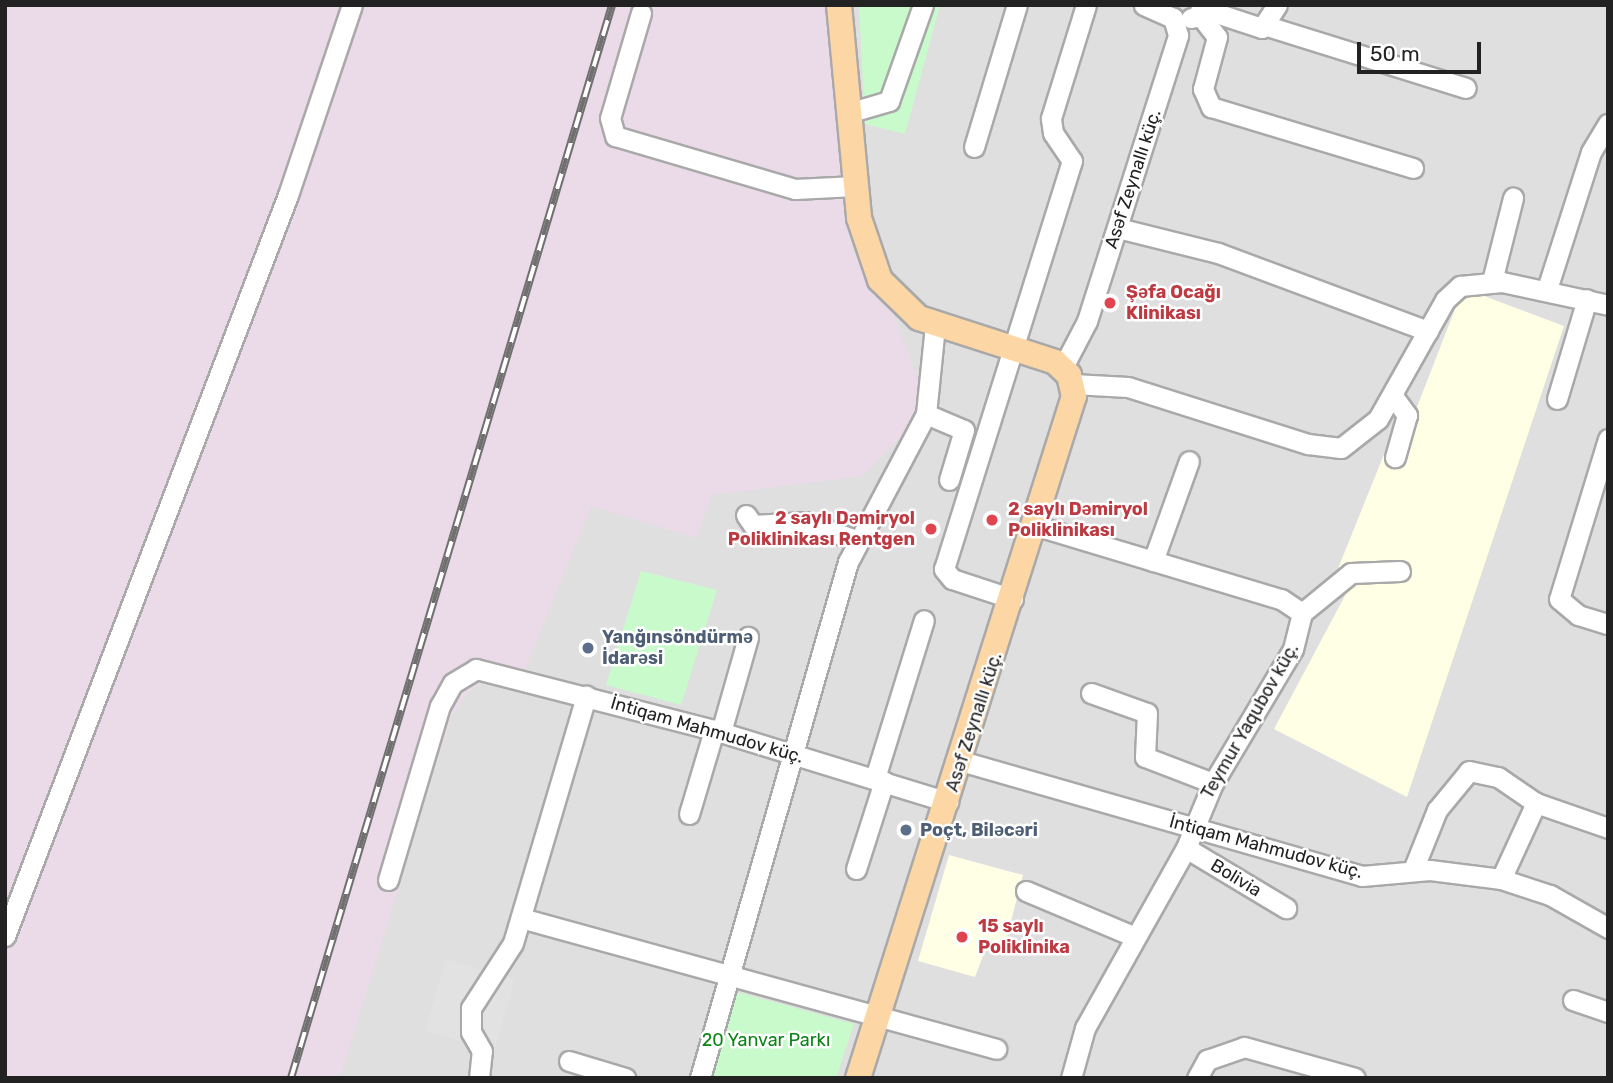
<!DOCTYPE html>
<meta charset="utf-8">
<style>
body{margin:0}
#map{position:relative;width:1613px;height:1083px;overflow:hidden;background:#f2efe9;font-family:Rubik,sans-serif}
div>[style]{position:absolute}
.residential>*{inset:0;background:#e0dfdf}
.industrial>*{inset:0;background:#ebdbe8}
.education>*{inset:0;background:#ffffe5}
.park>*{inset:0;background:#c8facc}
.parking>*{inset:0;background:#e2e2e2}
.roads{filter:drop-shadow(2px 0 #a9a9a9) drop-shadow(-2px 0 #a9a9a9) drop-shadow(0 2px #a9a9a9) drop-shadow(0 -2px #a9a9a9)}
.minor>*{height:19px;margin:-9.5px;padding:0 9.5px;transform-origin:9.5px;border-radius:9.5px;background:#fff}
.major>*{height:24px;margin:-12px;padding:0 12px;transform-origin:12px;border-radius:12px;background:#fcd6a4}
.rail>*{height:8px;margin-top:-4px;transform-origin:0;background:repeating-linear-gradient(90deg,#fff 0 16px,#707070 0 32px);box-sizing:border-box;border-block:2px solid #707070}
.dots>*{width:19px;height:19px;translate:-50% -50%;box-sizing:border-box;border:4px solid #fff;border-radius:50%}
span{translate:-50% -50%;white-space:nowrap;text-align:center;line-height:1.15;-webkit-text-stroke:5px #fff;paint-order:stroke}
.street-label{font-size:18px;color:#222}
.health-label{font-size:18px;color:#be3a42;font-weight:700}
.left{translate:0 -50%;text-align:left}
.right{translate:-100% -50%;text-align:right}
.service-label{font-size:18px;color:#4e5e75;font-weight:700}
.park-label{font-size:18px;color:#0c8416}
.frame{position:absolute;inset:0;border:7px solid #222;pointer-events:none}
.scale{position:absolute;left:1357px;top:42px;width:124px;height:32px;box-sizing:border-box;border:4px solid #222;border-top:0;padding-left:9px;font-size:21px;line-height:24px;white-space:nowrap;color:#222;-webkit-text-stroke:5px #fff;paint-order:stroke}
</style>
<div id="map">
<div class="residential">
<div style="clip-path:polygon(5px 5px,1608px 5px,1608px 1078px,5px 1078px)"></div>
</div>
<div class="industrial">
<div style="clip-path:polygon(5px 5px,826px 5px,846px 226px,856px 259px,892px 311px,922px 390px,910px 427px,862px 476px,712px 495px,696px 538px,591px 506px,518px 687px,489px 680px,471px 689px,451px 717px,340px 1078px,5px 1078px)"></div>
</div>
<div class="education">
<div style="clip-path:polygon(1476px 293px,1564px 326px,1407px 797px,1274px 729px,1348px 590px,1337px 571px,1397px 422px,1410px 425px,1457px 304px)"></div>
<div style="clip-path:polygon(949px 855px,1023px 875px,1005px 944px,989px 940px,975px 977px,918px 961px)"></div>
</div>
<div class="park">
<div style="clip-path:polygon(859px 5px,940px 5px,905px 134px,865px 124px)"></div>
<div style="clip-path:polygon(641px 571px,717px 590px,681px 705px,606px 685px)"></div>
<div style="clip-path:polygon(737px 992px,854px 1024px,836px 1078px,712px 1078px)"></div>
</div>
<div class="parking">
<div style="clip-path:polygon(446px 959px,515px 979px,494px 1051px,425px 1031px)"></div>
</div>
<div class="roads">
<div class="minor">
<div style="left:1202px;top:5px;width:9px;rotate:108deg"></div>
<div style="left:1199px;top:14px;width:29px;rotate:52deg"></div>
<div style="left:1217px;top:37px;width:54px;rotate:105.1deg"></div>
<div style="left:1203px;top:89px;width:20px;rotate:66deg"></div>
<div style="left:1211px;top:107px;width:211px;rotate:16.8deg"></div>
<div style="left:641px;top:13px;width:109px;rotate:106.4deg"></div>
<div style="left:610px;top:118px;width:19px;rotate:74deg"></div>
<div style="left:615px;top:136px;width:188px;rotate:16.4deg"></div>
<div style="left:795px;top:189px;width:60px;rotate:-2.9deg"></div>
<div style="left:1191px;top:18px;width:25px;rotate:-11deg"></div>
<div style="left:1216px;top:13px;width:48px;rotate:18.1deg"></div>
<div style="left:1262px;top:28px;width:27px;rotate:-57deg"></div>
<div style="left:1267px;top:26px;width:208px;rotate:17.3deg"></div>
<div style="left:848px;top:113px;width:43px;rotate:-16.3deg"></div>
<div style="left:889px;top:101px;width:102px;rotate:-70.5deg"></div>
<div style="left:974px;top:147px;width:148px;rotate:-73.2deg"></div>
<div style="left:1118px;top:228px;width:103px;rotate:14deg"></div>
<div style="left:1218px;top:253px;width:224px;rotate:20.4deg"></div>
<div style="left:1492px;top:281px;width:86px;rotate:-75.8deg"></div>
<div style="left:1547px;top:289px;width:144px;rotate:-72.2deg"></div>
<div style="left:1591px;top:152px;width:33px;rotate:-59deg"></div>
<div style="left:1063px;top:367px;width:52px;rotate:-62.4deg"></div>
<div style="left:1087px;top:321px;width:300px;rotate:-72.3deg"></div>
<div style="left:1178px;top:35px;width:18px;rotate:-106deg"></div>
<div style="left:1173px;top:18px;width:32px;rotate:-156deg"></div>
<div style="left:1073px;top:384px;width:55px;rotate:3.1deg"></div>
<div style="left:1128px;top:387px;width:189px;rotate:17.6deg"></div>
<div style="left:1308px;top:444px;width:33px;rotate:7deg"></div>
<div style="left:1341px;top:448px;width:47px;rotate:-38.1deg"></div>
<div style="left:1378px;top:419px;width:137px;rotate:-60.6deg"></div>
<div style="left:1445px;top:300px;width:21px;rotate:-43deg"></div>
<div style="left:1460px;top:286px;width:42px;rotate:-5.4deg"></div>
<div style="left:1502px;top:282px;width:108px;rotate:12.2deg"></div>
<div style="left:1393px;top:396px;width:24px;rotate:54deg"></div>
<div style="left:1407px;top:415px;width:44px;rotate:105.9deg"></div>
<div style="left:1557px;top:399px;width:104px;rotate:-73.3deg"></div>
<div style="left:926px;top:414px;width:41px;rotate:22.8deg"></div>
<div style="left:964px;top:430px;width:52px;rotate:106.7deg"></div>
<div style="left:1608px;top:439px;width:167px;rotate:107deg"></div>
<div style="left:1559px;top:599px;width:25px;rotate:40deg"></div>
<div style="left:1578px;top:615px;width:31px;rotate:17deg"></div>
<div style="left:746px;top:515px;width:12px;rotate:55deg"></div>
<div style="left:753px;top:525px;width:52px;rotate:-3.3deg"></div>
<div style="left:805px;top:522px;width:54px;rotate:19.4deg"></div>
<div style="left:1037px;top:526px;width:255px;rotate:16.7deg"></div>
<div style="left:1281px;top:599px;width:25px;rotate:34deg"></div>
<div style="left:1302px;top:613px;width:37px;rotate:104deg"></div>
<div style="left:1293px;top:649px;width:156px;rotate:120.8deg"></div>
<div style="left:1213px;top:783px;width:70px;rotate:112.6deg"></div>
<div style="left:1186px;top:848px;width:206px;rotate:119.3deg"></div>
<div style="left:1085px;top:1028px;width:52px;rotate:105.6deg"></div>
<div style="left:1153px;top:561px;width:106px;rotate:-70.2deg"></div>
<div style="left:1013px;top:599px;width:64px;rotate:-161.8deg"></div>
<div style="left:952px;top:579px;width:13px;rotate:-129deg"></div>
<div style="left:944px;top:569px;width:428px;rotate:-72.6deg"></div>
<div style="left:1072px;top:161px;width:34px;rotate:-124deg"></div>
<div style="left:1053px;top:133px;width:15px;rotate:-98deg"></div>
<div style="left:1051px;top:118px;width:118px;rotate:-72.8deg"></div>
<div style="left:1302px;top:613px;width:63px;rotate:-39.2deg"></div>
<div style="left:1351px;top:573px;width:49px;rotate:-2.3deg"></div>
<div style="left:1091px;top:693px;width:59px;rotate:19.7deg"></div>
<div style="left:1147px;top:713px;width:44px;rotate:92.6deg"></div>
<div style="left:1145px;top:757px;width:73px;rotate:20.9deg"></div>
<div style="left:721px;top:732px;width:99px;rotate:-74.1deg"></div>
<div style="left:961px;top:761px;width:417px;rotate:16deg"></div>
<div style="left:1362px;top:876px;width:68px;rotate:-5deg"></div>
<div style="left:1430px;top:870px;width:72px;rotate:7.2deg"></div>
<div style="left:1501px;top:879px;width:52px;rotate:18.1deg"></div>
<div style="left:1550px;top:895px;width:67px;rotate:29.6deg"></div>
<div style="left:875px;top:778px;width:165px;rotate:-72.8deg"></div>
<div style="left:689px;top:814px;width:88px;rotate:-73.4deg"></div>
<div style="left:1186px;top:848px;width:117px;rotate:31deg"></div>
<div style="left:856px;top:869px;width:92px;rotate:-72.3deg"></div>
<div style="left:1413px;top:870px;width:65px;rotate:-68.2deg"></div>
<div style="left:1437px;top:810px;width:50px;rotate:-50.6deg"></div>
<div style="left:1469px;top:771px;width:30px;rotate:12deg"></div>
<div style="left:1498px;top:777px;width:46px;rotate:34.4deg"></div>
<div style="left:1536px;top:803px;width:76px;rotate:19.1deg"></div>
<div style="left:1501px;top:879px;width:84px;rotate:-65.3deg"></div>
<div style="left:388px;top:880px;width:182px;rotate:-73.4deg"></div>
<div style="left:440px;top:706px;width:26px;rotate:-61deg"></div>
<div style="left:453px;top:683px;width:27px;rotate:-31deg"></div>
<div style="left:476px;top:669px;width:246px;rotate:14.4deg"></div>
<div style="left:714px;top:730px;width:245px;rotate:17.1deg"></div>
<div style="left:1026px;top:891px;width:116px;rotate:22.8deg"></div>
<div style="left:521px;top:918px;width:493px;rotate:15.4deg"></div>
<div style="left:5px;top:936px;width:793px;rotate:-69.1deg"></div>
<div style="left:288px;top:195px;width:200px;rotate:-71.4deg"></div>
<div style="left:1573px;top:1000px;width:37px;rotate:19deg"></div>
<div style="left:569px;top:1061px;width:59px;rotate:16.9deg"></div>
<div style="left:479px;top:1078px;width:27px;rotate:-84deg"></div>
<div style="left:482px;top:1051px;width:22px;rotate:-120deg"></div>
<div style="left:471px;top:1032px;width:24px;rotate:-90deg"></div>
<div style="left:471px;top:1008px;width:77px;rotate:-57.1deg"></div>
<div style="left:513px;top:943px;width:258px;rotate:-73.5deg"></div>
<div style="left:700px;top:1078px;width:537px;rotate:-74deg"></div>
<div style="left:848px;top:562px;width:167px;rotate:-62.2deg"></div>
<div style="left:926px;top:414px;width:89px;rotate:-84.2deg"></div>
<div style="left:1197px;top:1078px;width:21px;rotate:-61deg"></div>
<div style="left:1207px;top:1060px;width:39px;rotate:-19deg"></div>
<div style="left:1244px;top:1047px;width:115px;rotate:15.6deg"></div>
</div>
<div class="major">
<div style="left:839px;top:5px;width:214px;rotate:84.6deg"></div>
<div style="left:859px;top:218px;width:65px;rotate:71.3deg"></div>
<div style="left:880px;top:280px;width:54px;rotate:44.3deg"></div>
<div style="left:919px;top:318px;width:143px;rotate:17.9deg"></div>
<div style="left:1055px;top:362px;width:19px;rotate:43deg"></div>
<div style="left:1069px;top:375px;width:22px;rotate:77deg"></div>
<div style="left:1074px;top:396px;width:715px;rotate:107.57deg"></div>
</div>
</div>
<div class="rail">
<div style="left:291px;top:1078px;width:1120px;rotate:-73.34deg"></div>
</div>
<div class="dots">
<div style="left:1110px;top:303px;background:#e0444e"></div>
<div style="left:992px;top:520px;background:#e0444e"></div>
<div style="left:931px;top:529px;background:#e0444e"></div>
<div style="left:588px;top:648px;background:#5c6f8a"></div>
<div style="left:906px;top:830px;background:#5c6f8a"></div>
<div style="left:962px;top:937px;background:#e0444e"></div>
</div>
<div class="street-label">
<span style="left:1133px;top:179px;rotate:-72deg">Asəf Zeynallı küç.</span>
<span style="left:1250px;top:721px;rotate:-60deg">Teymur Yaqubov küç.</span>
<span style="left:974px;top:722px;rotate:-72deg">Asəf Zeynallı küç.</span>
<span style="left:707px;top:730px;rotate:16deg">İntiqam Mahmudov küç.</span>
<span style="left:1266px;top:847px;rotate:15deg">İntiqam Mahmudov küç.</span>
<span style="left:1236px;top:878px;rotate:31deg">Bolivia</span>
</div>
<div class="health-label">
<span class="left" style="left:1126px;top:303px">Şəfa Ocağı<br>Klinikası</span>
<span class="left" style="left:1008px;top:520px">2 saylı Dəmiryol<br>Poliklinikası</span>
<span class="right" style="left:915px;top:529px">2 saylı Dəmiryol<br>Poliklinikası Rentgen</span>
<span class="left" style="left:978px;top:937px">15 saylı<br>Poliklinika</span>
</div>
<div class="service-label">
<span class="left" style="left:602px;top:648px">Yanğınsöndürmə<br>İdarəsi</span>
<span class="left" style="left:920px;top:830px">Poçt, Biləcəri</span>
</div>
<div class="park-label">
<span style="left:766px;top:1040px">20 Yanvar Parkı</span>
</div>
<div class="frame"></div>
<div class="scale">50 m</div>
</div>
